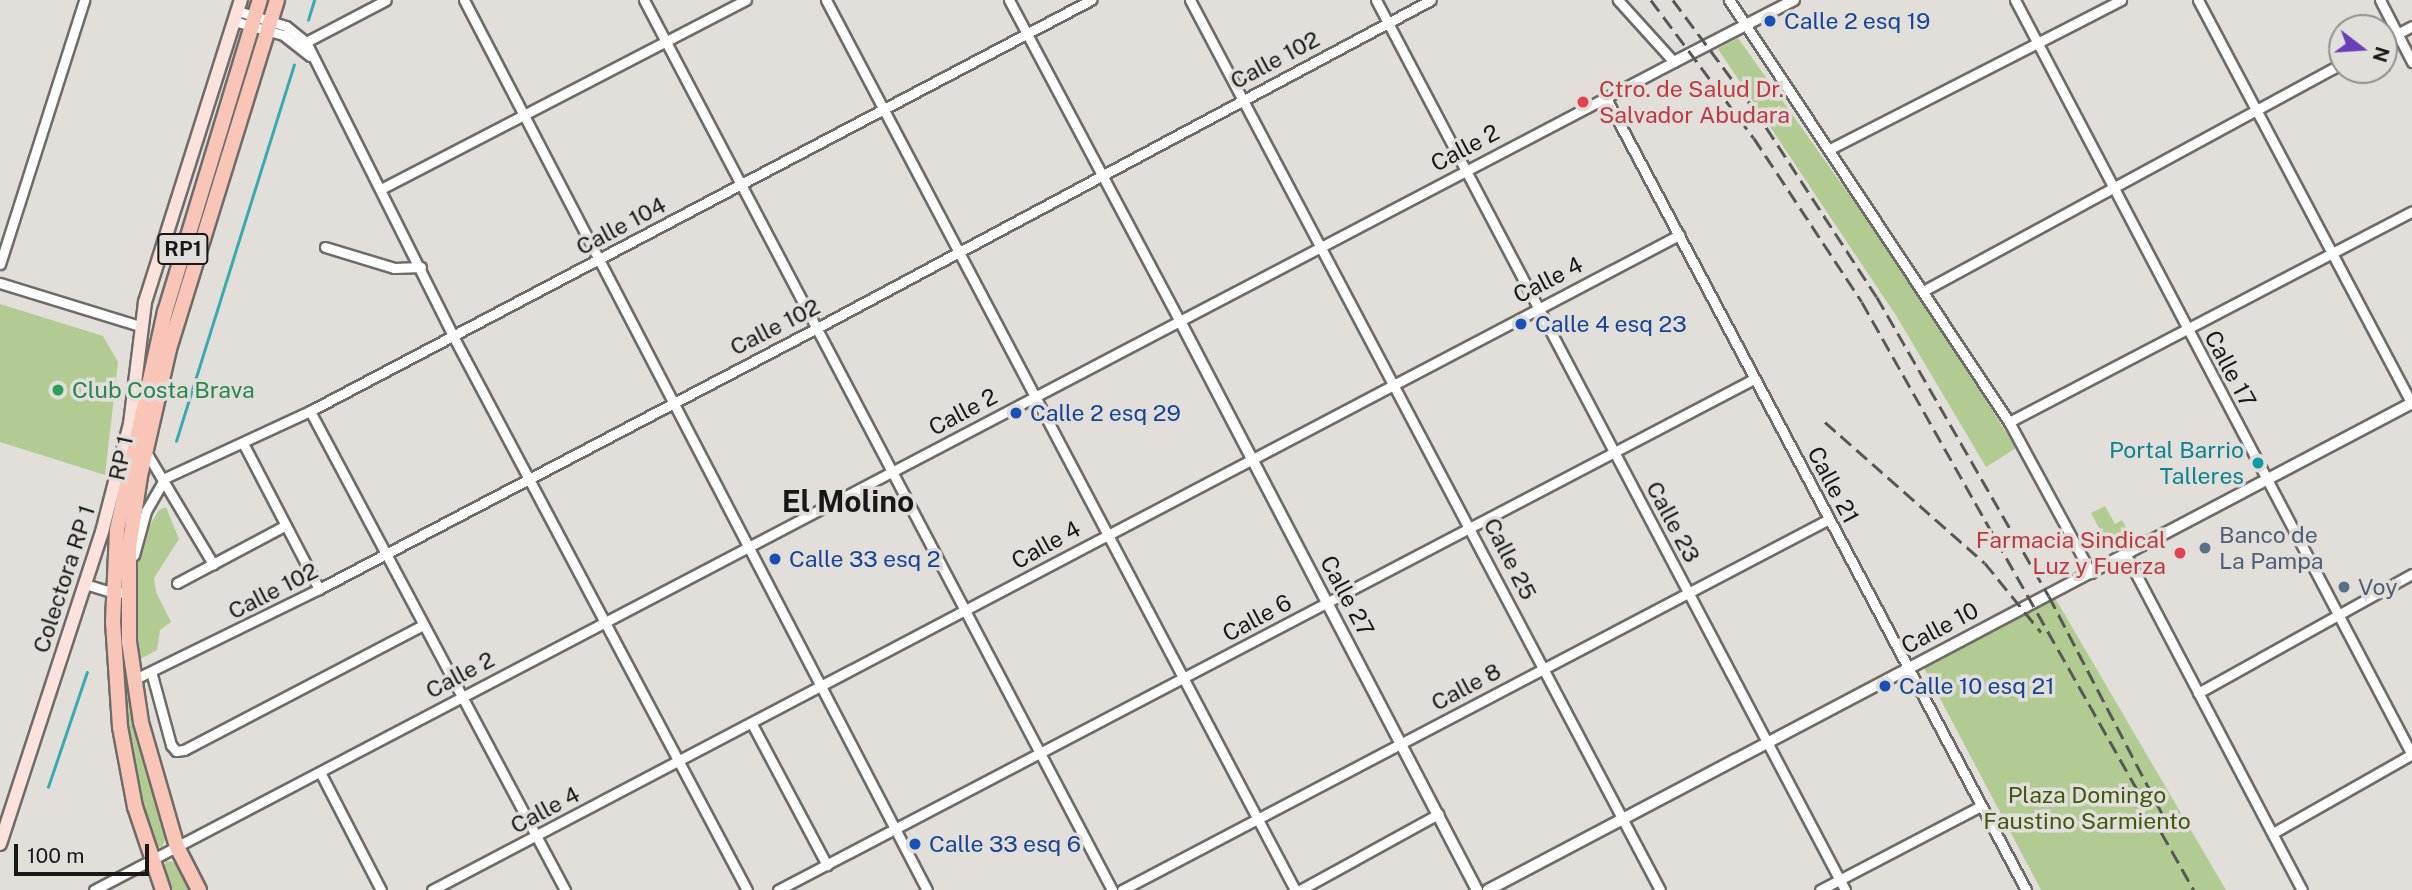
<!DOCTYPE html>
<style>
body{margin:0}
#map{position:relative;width:2412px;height:890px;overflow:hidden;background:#e2dfdb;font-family:"Public Sans",sans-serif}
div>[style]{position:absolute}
.green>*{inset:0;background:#b1cb92}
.stream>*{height:2.5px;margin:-1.25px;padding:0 1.25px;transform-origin:1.25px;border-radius:1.25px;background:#39abae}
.roads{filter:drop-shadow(2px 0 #6e6b68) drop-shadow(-2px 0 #6e6b68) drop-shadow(0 2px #6e6b68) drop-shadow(0 -2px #6e6b68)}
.minor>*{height:9px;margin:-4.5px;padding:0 4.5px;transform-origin:4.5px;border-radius:4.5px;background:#fff}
.tertiary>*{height:10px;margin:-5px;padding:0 5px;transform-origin:5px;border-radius:5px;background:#fff}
.secondary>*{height:12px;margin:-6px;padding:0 6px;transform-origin:6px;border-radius:6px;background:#fce2dc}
.primary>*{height:14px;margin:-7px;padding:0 7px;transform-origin:7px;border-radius:7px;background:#f9c5b9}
.rail>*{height:2.5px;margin-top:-1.25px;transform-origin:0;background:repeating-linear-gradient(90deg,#575754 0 14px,transparent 0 21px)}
.dots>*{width:19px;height:19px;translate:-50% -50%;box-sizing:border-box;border:4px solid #e2dfdb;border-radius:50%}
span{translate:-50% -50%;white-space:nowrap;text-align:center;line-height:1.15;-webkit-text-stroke:7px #e2dfdb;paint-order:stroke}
.shield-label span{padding:2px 5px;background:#e2dfdb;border:2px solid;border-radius:5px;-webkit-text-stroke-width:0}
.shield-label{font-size:21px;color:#181816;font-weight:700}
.transit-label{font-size:23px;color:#164399}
.left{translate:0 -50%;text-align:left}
.street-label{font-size:23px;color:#181816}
.health-label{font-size:23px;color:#be3a42}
.right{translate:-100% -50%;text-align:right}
.leisure-label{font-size:23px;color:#27864d}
.culture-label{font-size:23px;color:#0d838f}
.service-label{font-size:23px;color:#4e5e75}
.park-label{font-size:23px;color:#3e590e}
.district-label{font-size:30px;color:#181816;font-weight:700}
.north{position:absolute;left:2328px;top:14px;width:70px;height:70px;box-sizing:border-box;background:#e2dfdb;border:2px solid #918f8c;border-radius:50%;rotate:107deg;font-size:19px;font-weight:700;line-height:28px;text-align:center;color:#181816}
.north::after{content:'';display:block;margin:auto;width:24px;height:32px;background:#693fb7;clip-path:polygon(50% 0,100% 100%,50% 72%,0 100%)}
.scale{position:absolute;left:14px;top:844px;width:135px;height:32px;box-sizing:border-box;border:4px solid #181816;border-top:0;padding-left:9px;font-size:21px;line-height:24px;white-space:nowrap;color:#181816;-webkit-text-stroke:5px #e2dfdb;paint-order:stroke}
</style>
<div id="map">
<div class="green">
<div style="clip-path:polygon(1738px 38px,1904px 272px,2016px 448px,1986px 467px,1897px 317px,1718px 49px)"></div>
<div style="clip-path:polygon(0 304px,103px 336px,118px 362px,105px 475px,0 442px)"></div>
<div style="clip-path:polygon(2105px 506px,2115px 524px,2122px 520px,2131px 537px,2110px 548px,2091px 513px)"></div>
<div style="clip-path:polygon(166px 507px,179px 539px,154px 578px,156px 592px,171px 622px,160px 630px,157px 650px,133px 663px,135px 571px,148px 529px,159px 510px)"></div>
<div style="clip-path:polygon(123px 556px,167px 836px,162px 847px,156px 847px,138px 794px,125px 726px,118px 617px)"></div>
<div style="clip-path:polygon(2055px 598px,2226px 890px,2041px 890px,1924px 668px)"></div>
<div style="clip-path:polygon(166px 861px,178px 863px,190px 890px,170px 890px,162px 873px)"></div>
</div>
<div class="stream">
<div style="left:308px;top:20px;width:21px;rotate:-73deg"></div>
<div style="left:176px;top:441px;width:394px;rotate:-72.6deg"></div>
<div style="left:48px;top:787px;width:121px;rotate:-71.3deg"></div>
</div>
<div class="roads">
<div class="minor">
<div style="left:464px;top:0;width:1003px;rotate:62.52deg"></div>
<div style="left:644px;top:0;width:1006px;rotate:62.26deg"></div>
<div style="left:826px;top:0;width:1006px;rotate:62.21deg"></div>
<div style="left:1009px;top:0;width:364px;rotate:62deg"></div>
<div style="left:1190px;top:0;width:1006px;rotate:62.16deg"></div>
<div style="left:1376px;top:0;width:1006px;rotate:62.21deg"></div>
<div style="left:1729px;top:0;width:506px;rotate:56.44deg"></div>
<div style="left:2009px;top:422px;width:172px;rotate:61.5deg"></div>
<div style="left:2015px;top:0;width:853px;rotate:62.26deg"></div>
<div style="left:2198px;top:0;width:458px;rotate:62.1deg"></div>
<div style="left:2380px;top:0;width:70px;rotate:62.7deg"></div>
<div style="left:238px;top:11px;width:50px;rotate:17.4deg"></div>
<div style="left:286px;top:26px;width:26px;rotate:39deg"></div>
<div style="left:306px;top:42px;width:329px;rotate:63.4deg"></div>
<div style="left:453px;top:336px;width:627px;rotate:62.05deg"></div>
<div style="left:234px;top:21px;width:51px;rotate:15.9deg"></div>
<div style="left:283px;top:35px;width:34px;rotate:38deg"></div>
<div style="left:2384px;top:41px;width:32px;rotate:-28deg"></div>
<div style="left:306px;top:42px;width:90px;rotate:-27.7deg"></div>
<div style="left:1606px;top:98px;width:896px;rotate:62.06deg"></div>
<div style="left:1830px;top:149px;width:327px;rotate:-27.1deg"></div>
<div style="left:381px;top:189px;width:411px;rotate:-27.4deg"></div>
<div style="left:325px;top:247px;width:72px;rotate:16.9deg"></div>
<div style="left:394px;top:268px;width:27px;rotate:-2deg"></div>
<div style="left:0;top:264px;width:277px;rotate:-72.3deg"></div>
<div style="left:0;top:283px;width:146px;rotate:17.1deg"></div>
<div style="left:1925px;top:290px;width:474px;rotate:-28.5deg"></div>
<div style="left:310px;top:411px;width:543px;rotate:61.97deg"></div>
<div style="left:2009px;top:422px;width:455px;rotate:-27.6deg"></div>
<div style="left:243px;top:443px;width:165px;rotate:62.5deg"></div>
<div style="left:146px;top:452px;width:131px;rotate:59.1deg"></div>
<div style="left:134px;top:555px;width:46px;rotate:-74.7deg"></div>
<div style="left:146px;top:511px;width:38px;rotate:-60deg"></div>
<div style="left:165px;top:478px;width:160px;rotate:-24.8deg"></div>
<div style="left:310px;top:411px;width:883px;rotate:-27.76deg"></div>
<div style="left:2126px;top:555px;width:378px;rotate:62.3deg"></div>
<div style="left:177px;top:583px;width:123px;rotate:-28deg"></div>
<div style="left:85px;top:584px;width:30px;rotate:17deg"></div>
<div style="left:114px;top:593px;width:13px;rotate:-4deg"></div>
<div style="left:152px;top:675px;width:73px;rotate:74.8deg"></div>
<div style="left:171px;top:745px;width:8px;rotate:50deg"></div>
<div style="left:176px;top:751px;width:8px;rotate:-7deg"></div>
<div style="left:184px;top:750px;width:267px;rotate:-27.6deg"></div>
<div style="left:133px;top:680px;width:207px;rotate:-26.1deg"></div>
<div style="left:319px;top:589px;width:560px;rotate:-27.66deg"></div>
<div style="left:815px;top:329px;width:698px;rotate:-28.11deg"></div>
<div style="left:2198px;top:693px;width:245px;rotate:-29.1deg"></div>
<div style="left:752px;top:724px;width:160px;rotate:62deg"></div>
<div style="left:320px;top:772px;width:133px;rotate:62.7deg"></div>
<div style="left:2273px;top:833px;width:160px;rotate:-29.6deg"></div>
<div style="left:94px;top:890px;width:1784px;rotate:-27.66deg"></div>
<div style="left:1674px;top:62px;width:84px;rotate:-132.1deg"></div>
<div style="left:432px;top:890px;width:1409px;rotate:-27.71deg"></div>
<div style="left:778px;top:890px;width:1102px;rotate:-27.64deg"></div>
<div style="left:1122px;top:890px;width:798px;rotate:-27.69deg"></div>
<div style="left:1300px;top:890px;width:158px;rotate:-28.8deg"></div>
<div style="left:1820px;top:890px;width:182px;rotate:-27.6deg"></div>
</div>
<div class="tertiary">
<div style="left:1674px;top:62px;width:135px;rotate:-27.3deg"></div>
<div style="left:1180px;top:321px;width:642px;rotate:62.44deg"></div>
<div style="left:1488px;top:890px;width:1044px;rotate:-27.79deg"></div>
</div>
<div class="secondary">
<div style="left:0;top:844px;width:328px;rotate:-71.9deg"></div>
<div style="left:102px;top:532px;width:112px;rotate:-75.5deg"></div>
<div style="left:130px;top:424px;width:123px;rotate:-83deg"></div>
<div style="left:145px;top:302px;width:317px;rotate:-72.4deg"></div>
</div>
<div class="primary">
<div style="left:163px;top:890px;width:88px;rotate:-108.6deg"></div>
<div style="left:135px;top:807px;width:81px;rotate:-100.6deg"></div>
<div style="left:120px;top:727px;width:105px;rotate:-93.8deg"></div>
<div style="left:113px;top:622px;width:92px;rotate:-87.5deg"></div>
<div style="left:117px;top:530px;width:223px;rotate:-77.6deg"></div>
<div style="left:165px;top:312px;width:326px;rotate:-73.1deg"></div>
<div style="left:199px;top:890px;width:48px;rotate:-117.1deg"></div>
<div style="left:177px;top:847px;width:130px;rotate:-106.1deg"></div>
<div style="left:141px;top:722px;width:81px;rotate:-98.5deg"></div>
<div style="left:129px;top:642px;width:94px;rotate:-90deg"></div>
<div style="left:129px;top:548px;width:73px;rotate:-81.3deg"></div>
<div style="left:140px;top:476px;width:130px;rotate:-77.1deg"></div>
<div style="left:169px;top:349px;width:365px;rotate:-72.8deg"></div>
</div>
</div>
<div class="rail">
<div style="left:1651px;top:0;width:172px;rotate:53.3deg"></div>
<div style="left:1754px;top:138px;width:196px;rotate:56.6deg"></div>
<div style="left:1862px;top:302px;width:675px;rotate:60.55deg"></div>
<div style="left:1673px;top:0;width:137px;rotate:53.3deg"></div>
<div style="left:1755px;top:110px;width:223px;rotate:56.9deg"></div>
<div style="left:1877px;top:297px;width:345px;rotate:60.1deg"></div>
<div style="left:2049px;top:596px;width:247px;rotate:62.5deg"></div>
<div style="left:1825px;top:422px;width:213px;rotate:41.4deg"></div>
<div style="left:1985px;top:563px;width:89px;rotate:50.9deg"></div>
</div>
<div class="dots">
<div style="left:1770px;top:21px;background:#1a4fb4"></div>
<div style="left:1583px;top:102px;background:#e0444e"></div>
<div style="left:1521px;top:324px;background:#1a4fb4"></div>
<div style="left:58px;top:390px;background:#2e9e5b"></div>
<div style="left:1016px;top:413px;background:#1a4fb4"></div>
<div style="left:2258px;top:463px;background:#0f9aa8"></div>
<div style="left:2205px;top:548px;background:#5c6f8a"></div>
<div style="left:2180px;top:553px;background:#e0444e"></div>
<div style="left:775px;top:559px;background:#1a4fb4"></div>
<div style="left:2344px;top:587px;background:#5c6f8a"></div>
<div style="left:1885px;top:686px;background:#1a4fb4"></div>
<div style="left:915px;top:844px;background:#1a4fb4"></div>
</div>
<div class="shield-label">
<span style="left:183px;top:249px">RP1</span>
</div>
<div class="transit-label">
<span class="left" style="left:1784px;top:21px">Calle 2 esq 19</span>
<span class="left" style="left:1535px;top:324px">Calle 4 esq 23</span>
<span class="left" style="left:1030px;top:413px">Calle 2 esq 29</span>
<span class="left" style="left:789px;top:559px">Calle 33 esq 2</span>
<span class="left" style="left:1899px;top:686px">Calle 10 esq 21</span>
<span class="left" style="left:929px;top:844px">Calle 33 esq 6</span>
</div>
<div class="street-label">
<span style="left:1275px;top:60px;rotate:-28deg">Calle 102</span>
<span style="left:1465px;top:148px;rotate:-28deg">Calle 2</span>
<span style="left:621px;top:226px;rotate:-28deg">Calle 104</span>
<span style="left:1548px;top:280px;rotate:-27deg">Calle 4</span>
<span style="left:775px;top:327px;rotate:-27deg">Calle 102</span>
<span style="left:2230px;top:369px;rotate:62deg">Calle 17</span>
<span style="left:963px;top:412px;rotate:-28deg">Calle 2</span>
<span style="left:121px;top:458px;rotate:-78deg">RP 1</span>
<span style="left:1833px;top:485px;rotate:62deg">Calle 21</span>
<span style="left:1673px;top:522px;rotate:62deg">Calle 23</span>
<span style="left:1046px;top:545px;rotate:-29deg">Calle 4</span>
<span style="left:1510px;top:559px;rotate:63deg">Calle 25</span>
<span style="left:64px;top:579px;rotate:-72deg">Colectora RP 1</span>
<span style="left:273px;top:591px;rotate:-27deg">Calle 102</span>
<span style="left:1347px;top:596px;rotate:62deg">Calle 27</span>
<span style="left:1257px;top:618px;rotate:-28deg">Calle 6</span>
<span style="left:1940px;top:628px;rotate:-28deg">Calle 10</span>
<span style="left:460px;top:675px;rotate:-28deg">Calle 2</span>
<span style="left:1466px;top:687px;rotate:-28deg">Calle 8</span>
<span style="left:545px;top:810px;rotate:-28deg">Calle 4</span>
</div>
<div class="health-label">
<span class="left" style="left:1599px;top:102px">Ctro. de Salud Dr.<br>Salvador Abudara</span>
<span class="right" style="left:2166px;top:553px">Farmacia Sindical<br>Luz y Fuerza</span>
</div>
<div class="leisure-label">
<span class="left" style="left:72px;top:390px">Club Costa Brava</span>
</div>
<div class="culture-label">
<span class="right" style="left:2244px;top:463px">Portal Barrio<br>Talleres</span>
</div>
<div class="service-label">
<span class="left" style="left:2219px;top:548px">Banco de<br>La Pampa</span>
<span class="left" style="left:2358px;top:587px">Voy</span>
</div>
<div class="park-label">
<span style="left:2087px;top:808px">Plaza Domingo<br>Faustino Sarmiento</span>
</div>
<div class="district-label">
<span style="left:848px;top:501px">El Molino</span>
</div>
<div class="north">N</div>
<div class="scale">100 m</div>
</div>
